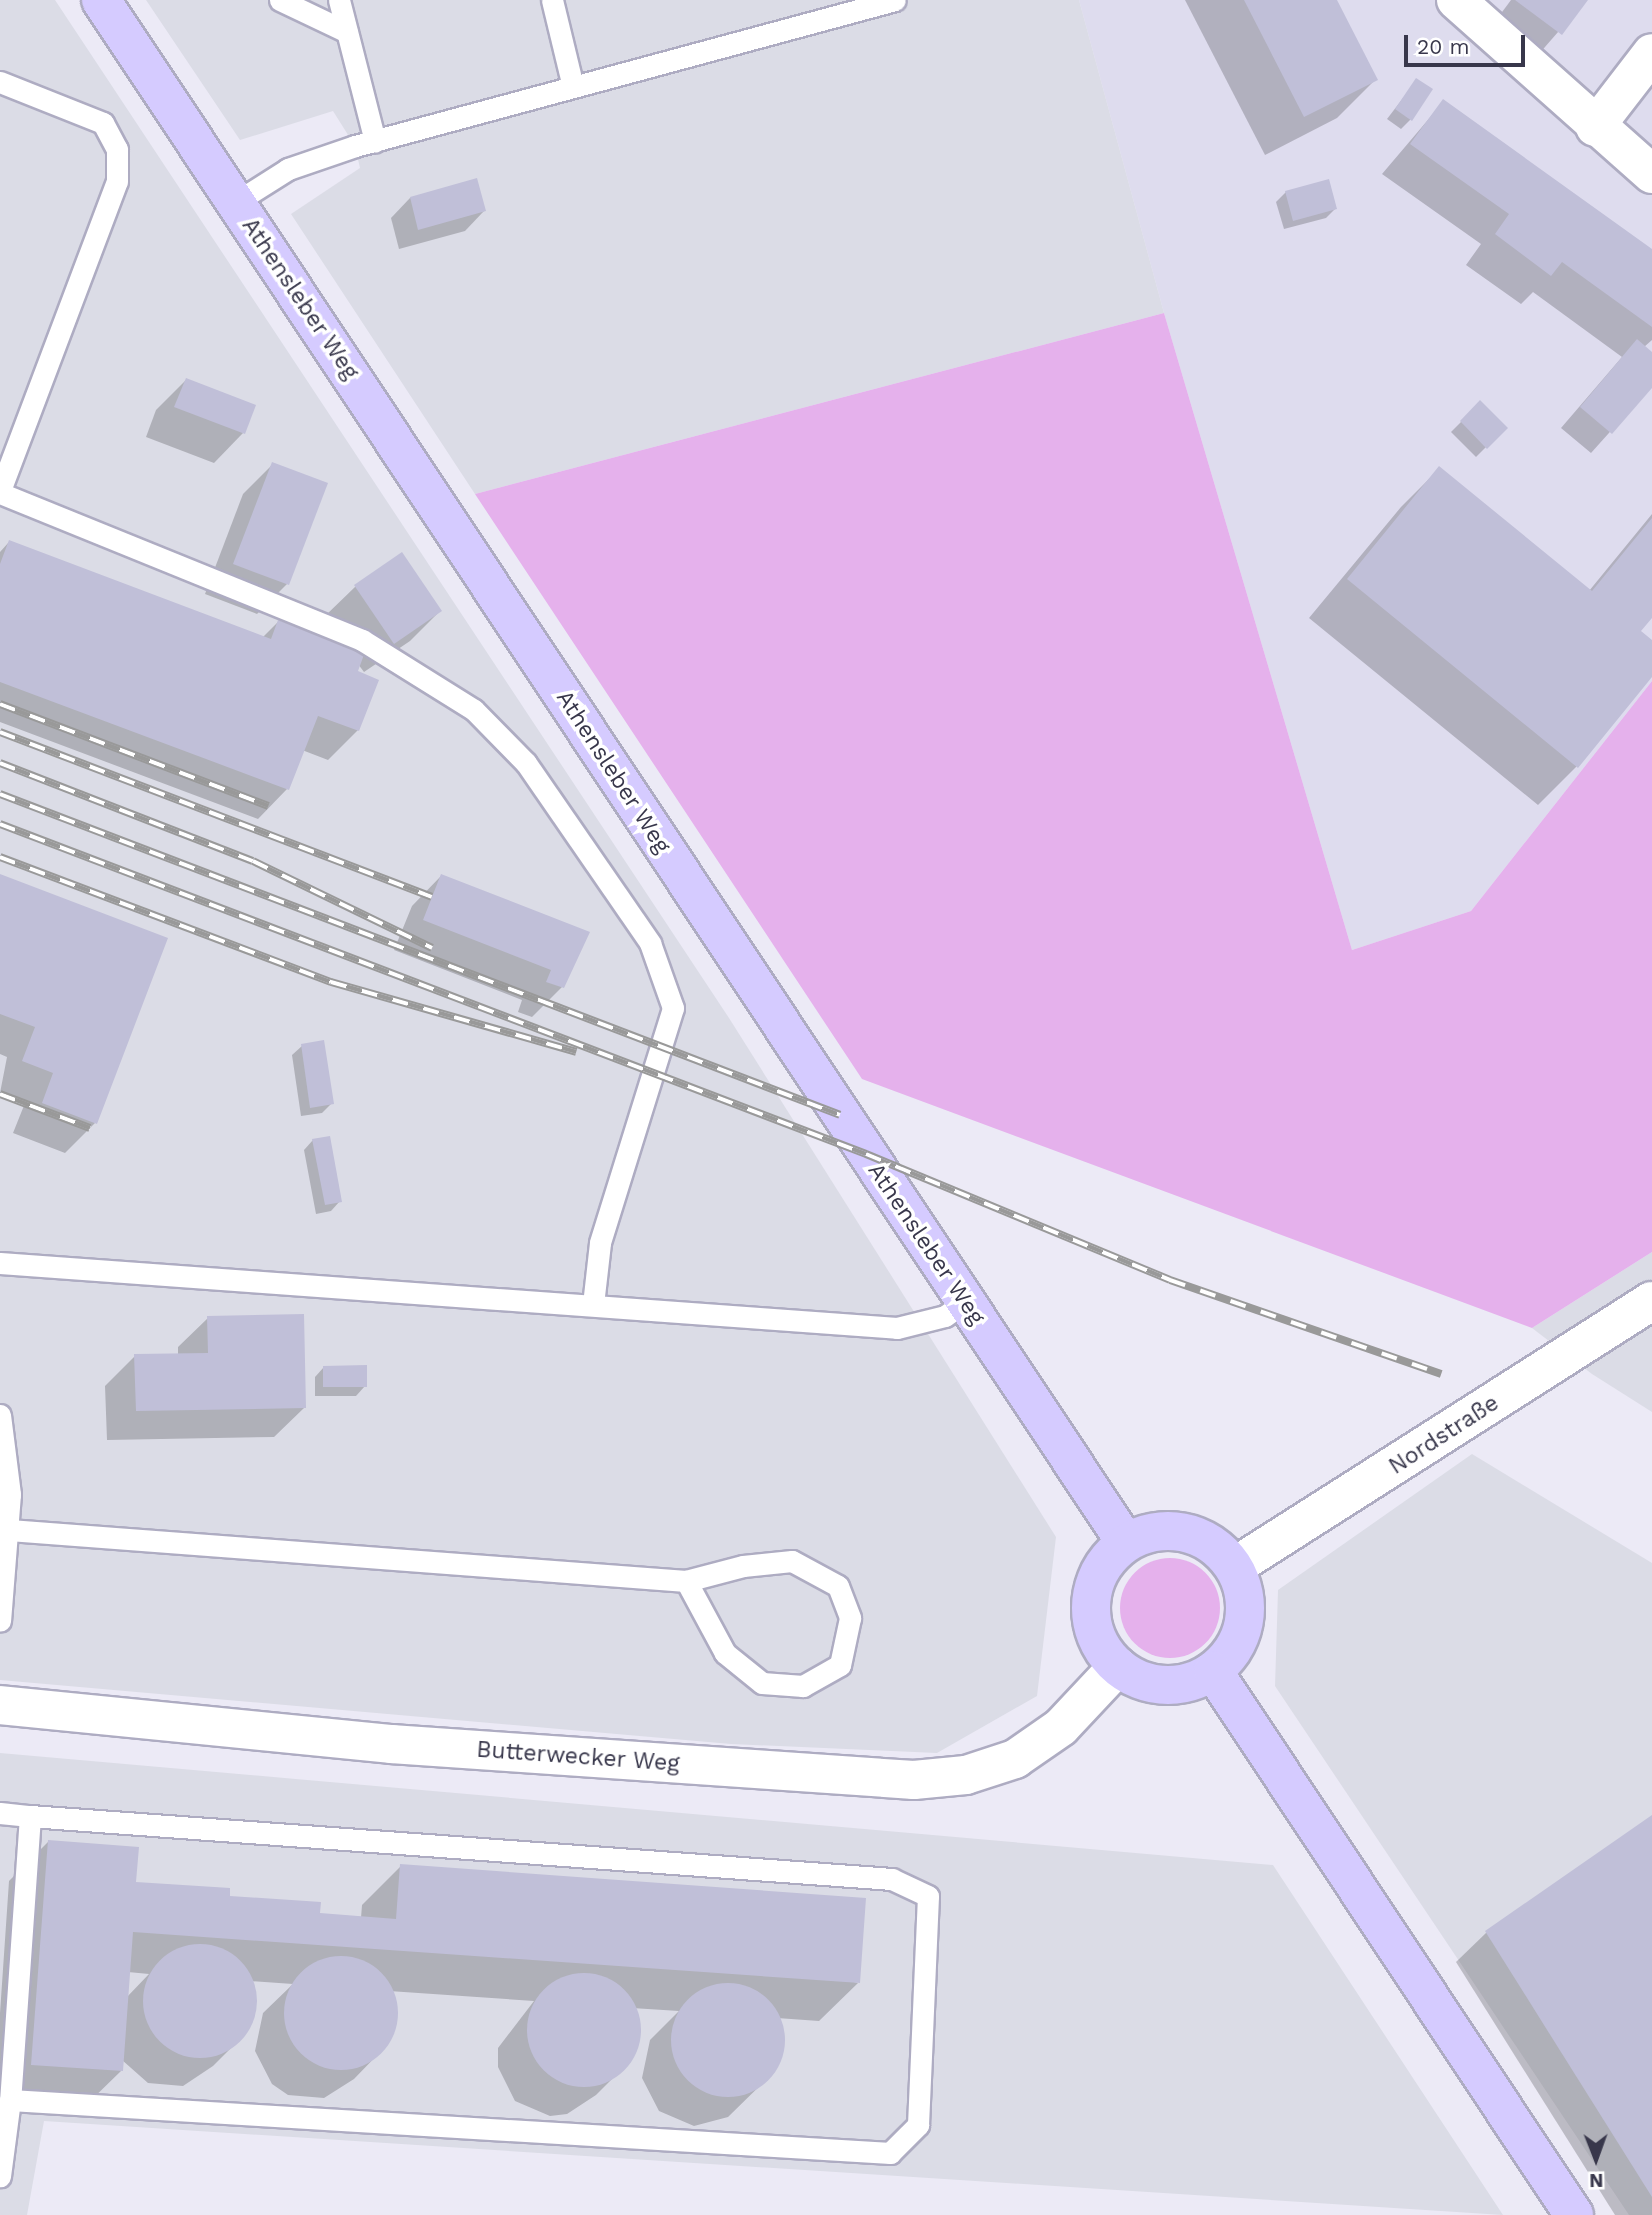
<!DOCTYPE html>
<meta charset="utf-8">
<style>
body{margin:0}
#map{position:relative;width:1652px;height:2215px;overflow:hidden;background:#eceaf6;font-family:"Work Sans",sans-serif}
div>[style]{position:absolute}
.residential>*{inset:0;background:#dedcee}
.industrial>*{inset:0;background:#dbdce6}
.green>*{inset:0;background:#e5b1ec}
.round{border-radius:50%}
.shadow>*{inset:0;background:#0003}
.building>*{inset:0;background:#c0bfd8}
.roads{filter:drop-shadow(2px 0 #aeacc2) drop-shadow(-2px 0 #aeacc2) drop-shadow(0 2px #aeacc2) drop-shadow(0 -2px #aeacc2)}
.lane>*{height:21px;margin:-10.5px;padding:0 10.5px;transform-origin:10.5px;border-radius:10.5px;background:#fff}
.street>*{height:38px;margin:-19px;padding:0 19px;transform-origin:19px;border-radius:19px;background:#fff}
.secondary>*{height:38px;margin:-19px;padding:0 19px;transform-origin:19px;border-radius:19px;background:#d5cbff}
.secondary>.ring{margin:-19px;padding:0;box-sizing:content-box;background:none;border:38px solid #d5cbff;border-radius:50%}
.rail>*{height:8px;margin-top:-4px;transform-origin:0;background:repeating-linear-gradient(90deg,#fff 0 16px,#999 0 32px);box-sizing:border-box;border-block:2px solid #999}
span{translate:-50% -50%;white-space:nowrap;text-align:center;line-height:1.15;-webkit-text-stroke:7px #fff;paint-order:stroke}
.street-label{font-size:23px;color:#38374b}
.north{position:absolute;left:1561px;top:2124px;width:70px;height:70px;-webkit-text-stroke:5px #fff;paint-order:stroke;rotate:179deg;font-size:19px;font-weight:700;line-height:28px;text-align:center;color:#38374b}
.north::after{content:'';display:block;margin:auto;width:24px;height:32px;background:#38374b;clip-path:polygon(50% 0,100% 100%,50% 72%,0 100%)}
.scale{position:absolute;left:1404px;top:35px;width:121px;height:32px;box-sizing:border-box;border:4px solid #38374b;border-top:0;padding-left:9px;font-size:21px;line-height:24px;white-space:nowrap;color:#38374b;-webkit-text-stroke:5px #fff;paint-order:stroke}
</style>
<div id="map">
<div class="residential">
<div style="clip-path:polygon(1079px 0,1652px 0,1652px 681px,1471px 911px,1352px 950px,1164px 313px)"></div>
</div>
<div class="industrial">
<div style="clip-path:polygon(0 0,55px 0,729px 1018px,1056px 1537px,1037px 1696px,937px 1753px,731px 1744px,0 1680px)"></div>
<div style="clip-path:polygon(146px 0,1079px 0,1164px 313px,475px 494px,291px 214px,360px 168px,355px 146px,333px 111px,240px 140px)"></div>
<div style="clip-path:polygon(1652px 1252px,1652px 1412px,1592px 1374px,1532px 1328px)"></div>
<div style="clip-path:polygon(1472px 1454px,1652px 1563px,1652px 2215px,1629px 2215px,1275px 1686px,1278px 1590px)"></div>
<div style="clip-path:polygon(0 1753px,1273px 1865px,1503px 2215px,44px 2121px,27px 2215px,0 2215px)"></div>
</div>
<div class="green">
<div style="clip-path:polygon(1164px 313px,1352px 950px,1471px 911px,1652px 681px,1652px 1252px,1532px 1328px,862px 1079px,475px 494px)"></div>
<div class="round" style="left:1120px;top:1558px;width:100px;height:100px"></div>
</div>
<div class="shadow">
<div style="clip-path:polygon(1185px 0,1335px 0,1376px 79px,1337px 118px,1265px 155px)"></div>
<div style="clip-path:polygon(1511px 0,1586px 0,1531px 63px,1488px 31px)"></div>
<div style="clip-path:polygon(1417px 80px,1410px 120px,1401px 129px,1387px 119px)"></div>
<div style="clip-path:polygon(1444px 101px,1652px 252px,1652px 340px,1644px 347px,1652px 354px,1652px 385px,1591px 453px,1561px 428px,1622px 357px,1533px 292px,1521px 304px,1466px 265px,1481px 244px,1382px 174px)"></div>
<div style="clip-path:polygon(1286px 192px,1335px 209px,1326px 218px,1284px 229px,1276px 202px)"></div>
<div style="clip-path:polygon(410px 198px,484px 211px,465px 231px,399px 249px,391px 218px)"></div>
<div style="clip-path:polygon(186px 380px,243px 433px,214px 463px,146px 437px,156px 410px)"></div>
<div style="clip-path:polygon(1480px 403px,1505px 428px,1476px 457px,1451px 432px)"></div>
<div style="clip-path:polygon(273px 464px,287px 584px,257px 614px,205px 594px,243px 494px)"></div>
<div style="clip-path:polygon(1440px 468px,1589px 591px,1652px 514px,1652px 615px,1639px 631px,1652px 642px,1652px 674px,1576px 767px,1538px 805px,1309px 618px,1401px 507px)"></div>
<div style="clip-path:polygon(9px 542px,262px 638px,278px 622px,347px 648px,325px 616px,355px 587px,402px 555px,440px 611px,410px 641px,364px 672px,358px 664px,358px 730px,328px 760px,302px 750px,287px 789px,258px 819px,0 722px,0 552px)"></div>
<div style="clip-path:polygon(0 876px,166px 939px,95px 1123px,65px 1153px,13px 1133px,25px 1103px,0 1093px,7px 1057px,0 1054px)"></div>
<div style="clip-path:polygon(441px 876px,587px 932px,562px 987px,532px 1017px,518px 1012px,522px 1000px,394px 950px,412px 906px)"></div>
<div style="clip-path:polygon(302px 1046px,332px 1103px,322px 1113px,301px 1116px,292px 1055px)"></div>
<div style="clip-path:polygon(313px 1140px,340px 1201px,331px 1211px,316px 1214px,304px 1150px)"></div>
<div style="clip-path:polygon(208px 1318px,304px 1408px,274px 1437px,107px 1440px,105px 1386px,135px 1356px,178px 1355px,178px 1347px)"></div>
<div style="clip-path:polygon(324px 1367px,365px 1386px,356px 1396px,315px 1396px,315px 1377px)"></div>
<div style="clip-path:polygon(1652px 1817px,1652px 2215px,1615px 2215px,1456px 1962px,1486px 1933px)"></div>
<div style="clip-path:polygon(evenodd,48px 1842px,135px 1883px,318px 1915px,361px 1918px,362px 1905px,401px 1866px,858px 1983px,819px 2021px,777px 2018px,782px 2025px,780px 2059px,771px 2075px,728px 2117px,694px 2126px,659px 2111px,642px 2078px,650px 2040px,679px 2011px,632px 2008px,639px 2032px,627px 2064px,596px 2095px,567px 2114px,550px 2116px,515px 2101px,498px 2067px,498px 2048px,534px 2001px,389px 1991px,395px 1999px,393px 2033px,384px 2048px,354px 2079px,324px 2098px,288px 2095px,272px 2084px,255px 2051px,263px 2013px,293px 1984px,250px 1981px,256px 2004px,243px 2036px,213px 2066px,183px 2086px,148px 2083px,122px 2060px,121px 2071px,82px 2109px,0 2104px,0 2013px,9px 1881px,48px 1842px,128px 1972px,149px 1974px,126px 1998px,128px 1972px)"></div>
</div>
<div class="building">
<div style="clip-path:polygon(1244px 0,1337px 0,1378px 80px,1304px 117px)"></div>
<div style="clip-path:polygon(1515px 0,1588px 0,1562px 35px)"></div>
<div style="clip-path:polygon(1416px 78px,1433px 89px,1412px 121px,1395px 109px)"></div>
<div style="clip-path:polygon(1443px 99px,1652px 249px,1652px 327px,1562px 262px,1551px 276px,1495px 234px,1509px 214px,1410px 144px)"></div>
<div style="clip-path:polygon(477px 178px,486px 211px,418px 230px,410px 197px)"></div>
<div style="clip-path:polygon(1329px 179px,1337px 209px,1293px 221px,1285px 191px)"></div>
<div style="clip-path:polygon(1637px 339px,1652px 352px,1652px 388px,1612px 434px,1580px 407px)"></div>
<div style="clip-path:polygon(186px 378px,256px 405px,245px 434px,174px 407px)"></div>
<div style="clip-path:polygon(1480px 400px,1508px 428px,1487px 449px,1460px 421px)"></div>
<div style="clip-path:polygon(272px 462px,328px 483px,289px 585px,233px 564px)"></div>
<div style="clip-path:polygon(1439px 466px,1592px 591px,1652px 518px,1652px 618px,1641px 631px,1652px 640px,1652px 677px,1578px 768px,1347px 579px)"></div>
<div style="clip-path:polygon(9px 540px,271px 639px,278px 620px,365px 652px,358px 671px,379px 680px,359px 731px,318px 716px,289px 790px,0 682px,0 564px)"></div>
<div style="clip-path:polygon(402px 552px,442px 611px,394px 644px,354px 585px)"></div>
<div style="clip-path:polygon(0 874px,168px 938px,97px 1124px,42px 1103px,53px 1073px,22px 1061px,35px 1027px,0 1014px)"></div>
<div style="clip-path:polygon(441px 874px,590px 932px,564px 988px,546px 982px,551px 970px,423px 920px)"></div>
<div style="clip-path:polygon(324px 1040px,334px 1104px,310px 1108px,301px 1044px)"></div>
<div style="clip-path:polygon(330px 1136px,342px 1202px,325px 1205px,312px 1139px)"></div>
<div style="clip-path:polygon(304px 1314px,306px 1408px,136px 1411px,134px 1354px,208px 1353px,207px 1316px)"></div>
<div style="clip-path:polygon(367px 1365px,367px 1387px,323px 1387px,323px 1366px)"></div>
<div style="clip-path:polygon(1652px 1815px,1652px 2197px,1485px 1931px)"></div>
<div style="clip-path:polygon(48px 1840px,139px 1847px,136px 1882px,230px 1888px,230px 1896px,321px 1902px,320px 1913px,396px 1919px,400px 1864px,866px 1898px,860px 1983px,133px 1932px,123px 2071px,31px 2065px)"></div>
<div class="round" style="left:143px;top:1944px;width:114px;height:114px"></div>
<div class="round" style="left:284px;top:1956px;width:114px;height:114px"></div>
<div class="round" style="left:527px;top:1973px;width:114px;height:114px"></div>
<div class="round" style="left:671px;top:1983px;width:114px;height:114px"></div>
</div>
<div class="roads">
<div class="lane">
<div style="left:280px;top:0;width:74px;rotate:25.5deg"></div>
<div style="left:339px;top:0;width:146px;rotate:75.7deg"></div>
<div style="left:552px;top:0;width:89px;rotate:76.4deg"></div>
<div style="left:0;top:82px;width:111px;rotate:21.7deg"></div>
<div style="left:103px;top:123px;width:30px;rotate:62deg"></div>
<div style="left:117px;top:149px;width:32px;rotate:90deg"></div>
<div style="left:117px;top:181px;width:331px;rotate:110.7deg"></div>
<div style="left:236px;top:202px;width:62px;rotate:-32.4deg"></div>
<div style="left:288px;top:169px;width:71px;rotate:-18.9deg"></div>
<div style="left:355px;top:146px;width:559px;rotate:-15.13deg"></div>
<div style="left:0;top:493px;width:391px;rotate:22.1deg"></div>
<div style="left:362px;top:640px;width:132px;rotate:32deg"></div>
<div style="left:474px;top:710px;width:74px;rotate:45.5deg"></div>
<div style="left:526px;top:763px;width:219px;rotate:55.4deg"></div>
<div style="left:650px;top:943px;width:69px;rotate:70.5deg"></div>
<div style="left:673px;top:1008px;width:246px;rotate:107.3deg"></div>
<div style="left:600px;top:1243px;width:61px;rotate:96.5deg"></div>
<div style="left:0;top:1263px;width:899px;rotate:4.14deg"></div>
<div style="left:897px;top:1328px;width:49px;rotate:-14deg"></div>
<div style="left:945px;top:1316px;width:24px;rotate:-36deg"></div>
<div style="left:0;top:1415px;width:80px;rotate:82.8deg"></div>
<div style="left:10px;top:1494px;width:127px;rotate:94.5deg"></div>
<div style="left:9px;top:1530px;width:679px;rotate:4.31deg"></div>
<div style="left:686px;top:1581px;width:59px;rotate:-14.7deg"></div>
<div style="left:743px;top:1566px;width:49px;rotate:-5.8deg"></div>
<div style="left:792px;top:1561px;width:52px;rotate:28.5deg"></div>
<div style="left:838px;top:1586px;width:34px;rotate:69deg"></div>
<div style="left:850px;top:1618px;width:48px;rotate:102deg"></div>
<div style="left:840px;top:1665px;width:43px;rotate:150.4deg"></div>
<div style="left:803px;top:1686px;width:41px;rotate:-175.8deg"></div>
<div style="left:762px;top:1683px;width:48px;rotate:-141deg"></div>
<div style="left:725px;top:1653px;width:82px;rotate:-118.4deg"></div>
<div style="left:0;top:1813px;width:30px;rotate:6deg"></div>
<div style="left:30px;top:1816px;width:285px;rotate:94deg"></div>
<div style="left:10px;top:2100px;width:77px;rotate:97.5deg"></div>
<div style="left:10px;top:2100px;width:882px;rotate:3.45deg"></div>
<div style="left:890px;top:2153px;width:40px;rotate:-45deg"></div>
<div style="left:918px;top:2125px;width:229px;rotate:-87.5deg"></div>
<div style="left:928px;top:1896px;width:40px;rotate:-155deg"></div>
<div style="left:892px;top:1879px;width:864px;rotate:-175.82deg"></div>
</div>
<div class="street">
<div style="left:1456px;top:0;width:262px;rotate:41.6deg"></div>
<div style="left:1595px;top:127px;width:93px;rotate:-52.4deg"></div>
<div style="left:1234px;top:1567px;width:495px;rotate:-32.5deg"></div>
<div style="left:0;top:1705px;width:393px;rotate:5.7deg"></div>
<div style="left:391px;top:1744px;width:524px;rotate:3.94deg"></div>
<div style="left:914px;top:1780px;width:52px;rotate:-5.5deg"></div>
<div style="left:966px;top:1775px;width:52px;rotate:-18.1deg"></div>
<div style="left:1015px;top:1759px;width:56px;rotate:-34.8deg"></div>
<div style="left:1061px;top:1727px;width:83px;rotate:-46.9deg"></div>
</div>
<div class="secondary">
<div style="left:101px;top:0;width:1852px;rotate:56.4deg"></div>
<div class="ring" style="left:1091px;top:1531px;width:116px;height:116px"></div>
<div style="left:1213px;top:1671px;width:653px;rotate:56.43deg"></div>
</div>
</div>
<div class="rail">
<div style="left:0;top:704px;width:287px;rotate:20.8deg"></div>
<div style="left:0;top:732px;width:462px;rotate:20.9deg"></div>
<div style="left:0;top:763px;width:271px;rotate:21.2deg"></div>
<div style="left:253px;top:861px;width:199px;rotate:25.9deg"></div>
<div style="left:0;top:794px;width:899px;rotate:20.91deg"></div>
<div style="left:0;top:824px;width:927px;rotate:20.86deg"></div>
<div style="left:866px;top:1154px;width:329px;rotate:22.5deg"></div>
<div style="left:1170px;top:1280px;width:287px;rotate:19.1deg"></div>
<div style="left:0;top:857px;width:354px;rotate:20.7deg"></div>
<div style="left:331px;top:982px;width:255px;rotate:15.9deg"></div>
<div style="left:0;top:1094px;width:96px;rotate:20.7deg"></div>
</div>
<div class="street-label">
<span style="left:300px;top:299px;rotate:56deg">Athensleber Weg</span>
<span style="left:613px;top:772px;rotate:57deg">Athensleber Weg</span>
<span style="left:926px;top:1244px;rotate:56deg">Athensleber Weg</span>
<span style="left:1444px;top:1435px;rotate:-33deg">Nordstraße</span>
<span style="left:578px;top:1757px;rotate:4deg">Butterwecker Weg</span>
</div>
<div class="north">N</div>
<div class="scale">20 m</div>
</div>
